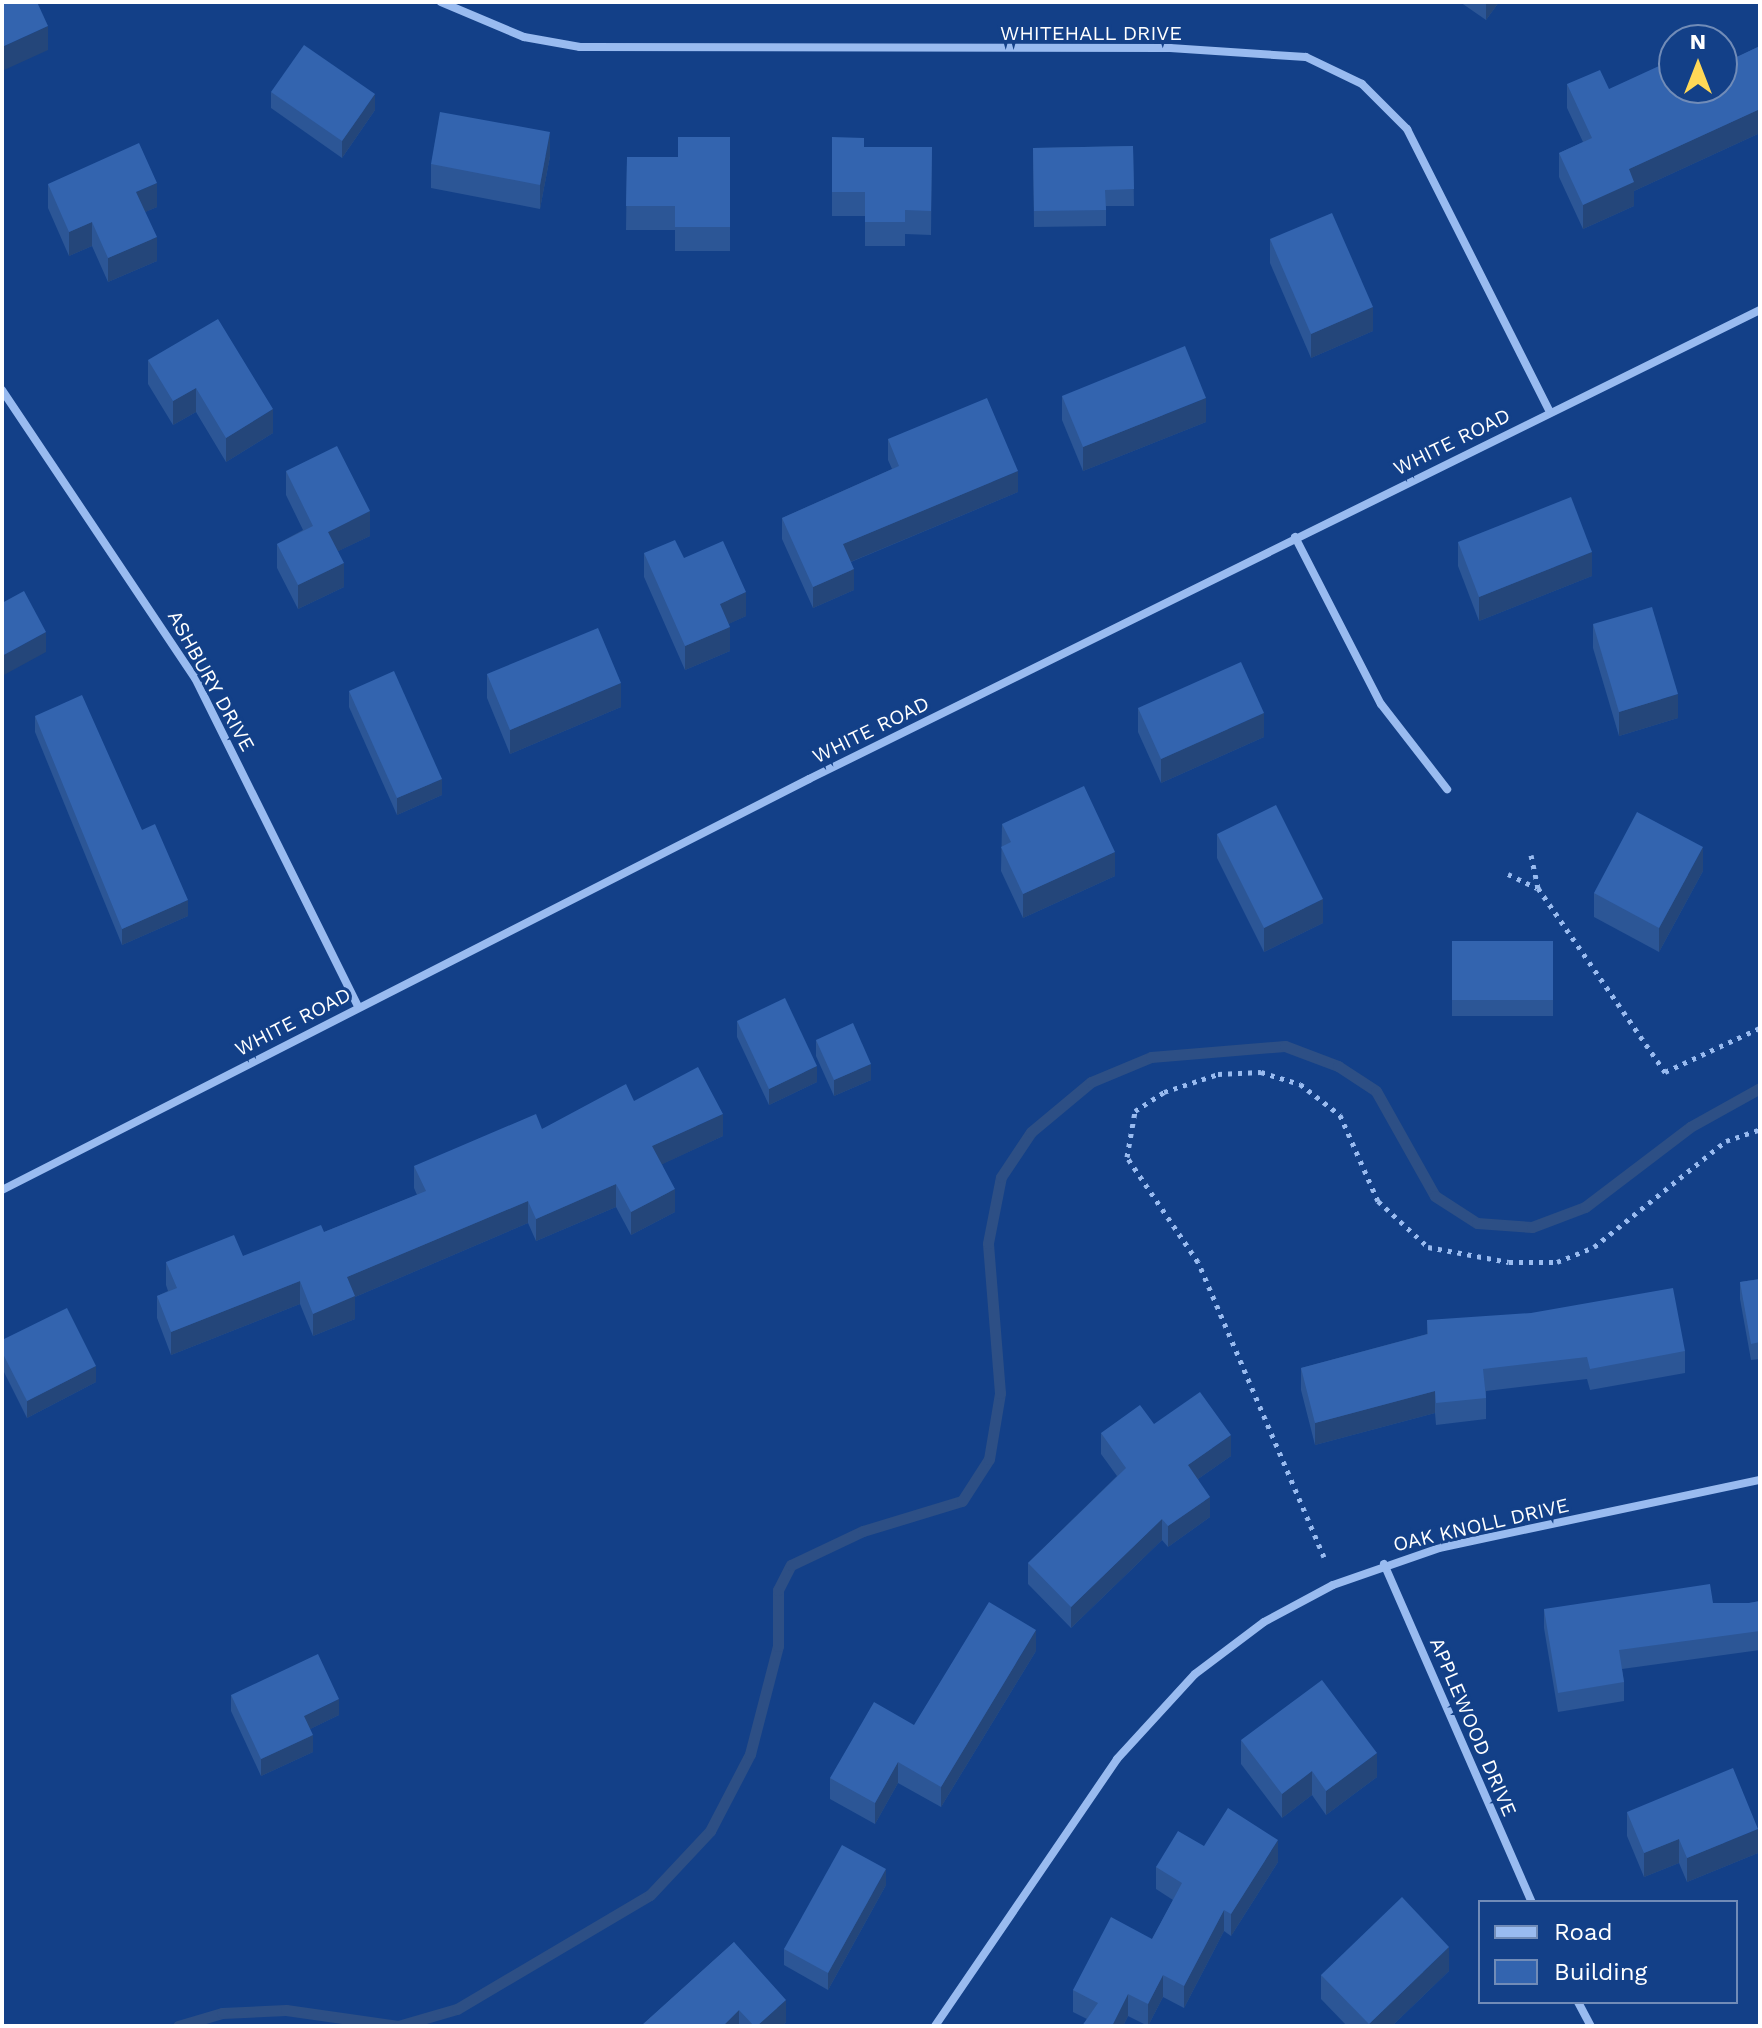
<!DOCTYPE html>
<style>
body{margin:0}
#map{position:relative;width:1762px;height:2028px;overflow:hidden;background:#134088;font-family:"Work Sans",sans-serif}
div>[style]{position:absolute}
.stream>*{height:11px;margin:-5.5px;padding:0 5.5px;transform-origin:5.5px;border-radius:5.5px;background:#2d4f85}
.path>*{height:5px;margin-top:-2.5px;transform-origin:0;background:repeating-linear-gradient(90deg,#99bbf0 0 4px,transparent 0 10px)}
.street>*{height:8px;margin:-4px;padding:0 4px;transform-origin:4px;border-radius:4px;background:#99bbf0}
.wall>*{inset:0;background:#2c5696}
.shaded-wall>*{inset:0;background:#24467a}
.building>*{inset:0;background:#3364af}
span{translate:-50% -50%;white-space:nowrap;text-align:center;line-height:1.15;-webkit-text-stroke:6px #134088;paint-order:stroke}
.street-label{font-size:20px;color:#fff}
.frame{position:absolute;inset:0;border:4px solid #fff;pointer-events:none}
.legend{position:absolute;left:1478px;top:1900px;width:260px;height:104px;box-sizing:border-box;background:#134088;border:2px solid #718cb8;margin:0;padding:10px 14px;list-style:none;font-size:24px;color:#fff}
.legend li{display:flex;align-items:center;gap:16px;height:40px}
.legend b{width:40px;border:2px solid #718cb8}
.north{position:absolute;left:1658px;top:24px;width:80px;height:80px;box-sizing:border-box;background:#134088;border:2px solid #718cb8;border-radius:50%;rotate:0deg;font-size:22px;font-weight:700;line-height:32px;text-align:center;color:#fff}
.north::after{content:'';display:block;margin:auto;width:28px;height:36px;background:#ffd857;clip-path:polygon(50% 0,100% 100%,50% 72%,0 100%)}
</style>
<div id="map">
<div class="stream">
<div style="left:178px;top:2026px;width:46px;rotate:-16.5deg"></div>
<div style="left:222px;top:2013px;width:64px;rotate:-2.7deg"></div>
<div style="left:286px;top:2010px;width:113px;rotate:8.1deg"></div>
<div style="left:398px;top:2026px;width:61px;rotate:-16.1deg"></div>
<div style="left:457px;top:2009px;width:224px;rotate:-30.6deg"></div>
<div style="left:650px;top:1895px;width:88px;rotate:-46.8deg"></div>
<div style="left:710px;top:1831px;width:87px;rotate:-62.5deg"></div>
<div style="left:750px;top:1754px;width:112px;rotate:-75.5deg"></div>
<div style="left:778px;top:1646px;width:56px;rotate:-90deg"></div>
<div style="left:778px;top:1590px;width:28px;rotate:-63deg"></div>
<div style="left:791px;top:1565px;width:80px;rotate:-25.3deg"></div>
<div style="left:863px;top:1531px;width:103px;rotate:-16.9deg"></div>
<div style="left:962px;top:1501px;width:50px;rotate:-57.3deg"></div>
<div style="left:989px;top:1459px;width:67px;rotate:-80.5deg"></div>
<div style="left:1000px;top:1393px;width:150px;rotate:-94.6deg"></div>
<div style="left:988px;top:1243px;width:67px;rotate:-78.9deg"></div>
<div style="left:1001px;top:1177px;width:54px;rotate:-56.3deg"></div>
<div style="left:1031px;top:1132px;width:78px;rotate:-39.8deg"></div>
<div style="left:1091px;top:1082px;width:65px;rotate:-22.6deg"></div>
<div style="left:1151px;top:1057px;width:134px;rotate:-4.7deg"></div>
<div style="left:1285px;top:1046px;width:57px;rotate:20.7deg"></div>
<div style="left:1338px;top:1066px;width:45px;rotate:33.3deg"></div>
<div style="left:1376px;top:1091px;width:120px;rotate:60.7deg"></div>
<div style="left:1435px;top:1196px;width:50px;rotate:32.7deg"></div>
<div style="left:1477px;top:1223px;width:55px;rotate:4.2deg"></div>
<div style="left:1532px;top:1227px;width:57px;rotate:-20.7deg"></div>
<div style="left:1585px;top:1207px;width:132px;rotate:-37.3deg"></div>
<div style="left:1690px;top:1127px;width:80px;rotate:-29.1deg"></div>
</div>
<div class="path">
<div style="left:1531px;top:855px;width:34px;rotate:78deg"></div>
<div style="left:1538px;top:888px;width:224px;rotate:55.4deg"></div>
<div style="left:1665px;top:1072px;width:105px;rotate:-24.9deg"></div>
<div style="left:1508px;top:874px;width:32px;rotate:26deg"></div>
<div style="left:1324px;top:1557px;width:321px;rotate:-113.1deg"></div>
<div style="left:1198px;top:1262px;width:127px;rotate:-124.1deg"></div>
<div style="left:1127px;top:1157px;width:47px;rotate:-80.1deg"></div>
<div style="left:1135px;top:1111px;width:35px;rotate:-33deg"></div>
<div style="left:1164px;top:1092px;width:57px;rotate:-18.4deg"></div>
<div style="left:1218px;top:1074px;width:43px;rotate:-2.7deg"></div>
<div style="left:1261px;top:1072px;width:41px;rotate:17.1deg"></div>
<div style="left:1300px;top:1084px;width:51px;rotate:37.8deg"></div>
<div style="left:1340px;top:1115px;width:94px;rotate:66.2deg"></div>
<div style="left:1378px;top:1201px;width:68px;rotate:42.6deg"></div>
<div style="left:1428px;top:1247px;width:82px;rotate:10.5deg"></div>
<div style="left:1509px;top:1262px;width:48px"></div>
<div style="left:1557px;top:1262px;width:40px;rotate:-22deg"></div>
<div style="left:1594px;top:1247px;width:169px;rotate:-38.8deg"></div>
<div style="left:1726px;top:1141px;width:36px;rotate:-19deg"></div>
</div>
<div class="street">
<div style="left:441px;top:2px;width:90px;rotate:22.9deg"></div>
<div style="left:524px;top:37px;width:57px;rotate:10.1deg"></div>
<div style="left:580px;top:47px;width:590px;rotate:0.1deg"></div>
<div style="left:1170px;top:48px;width:136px;rotate:3.8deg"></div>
<div style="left:1306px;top:57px;width:62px;rotate:25.7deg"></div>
<div style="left:1362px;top:84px;width:64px;rotate:45deg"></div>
<div style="left:1407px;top:129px;width:317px;rotate:63.2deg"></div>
<div style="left:2px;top:390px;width:347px;rotate:56.2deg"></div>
<div style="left:195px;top:678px;width:366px;rotate:63.6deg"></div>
<div style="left:1295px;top:537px;width:188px;rotate:62.8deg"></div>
<div style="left:1381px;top:704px;width:108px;rotate:52.2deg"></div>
<div style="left:2px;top:1190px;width:906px;rotate:-26.99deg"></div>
<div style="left:809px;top:779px;width:1060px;rotate:-26.25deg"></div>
<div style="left:1384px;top:1564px;width:369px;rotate:66.4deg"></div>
<div style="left:1578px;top:2002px;width:27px;rotate:62deg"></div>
<div style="left:935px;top:2026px;width:323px;rotate:-55.7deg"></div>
<div style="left:1117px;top:1759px;width:115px;rotate:-47.5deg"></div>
<div style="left:1195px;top:1674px;width:86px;rotate:-37deg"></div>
<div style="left:1264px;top:1622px;width:78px;rotate:-28.2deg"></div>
<div style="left:1333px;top:1585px;width:112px;rotate:-19.2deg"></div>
<div style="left:1439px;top:1548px;width:328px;rotate:-12deg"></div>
</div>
<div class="wall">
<div style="clip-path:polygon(1460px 2px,1499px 2px,1486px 20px)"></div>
<div style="clip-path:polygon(1760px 46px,1760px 133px,1634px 191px,1634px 206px,1583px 229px,1559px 177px,1559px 153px,1583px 142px,1567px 108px,1567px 84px,1609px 89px,1669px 89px)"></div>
<div style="clip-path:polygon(271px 92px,375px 110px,342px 158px,271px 108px)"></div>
<div style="clip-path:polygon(730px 137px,730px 251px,675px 251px,675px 230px,626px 230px,627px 157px,678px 157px)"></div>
<div style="clip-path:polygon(832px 137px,864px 147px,932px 147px,931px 235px,905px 234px,905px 246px,865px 246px,865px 216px,832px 216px)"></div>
<div style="clip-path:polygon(1133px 146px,1134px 206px,1106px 206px,1106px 226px,1034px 227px,1033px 148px)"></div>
<div style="clip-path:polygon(550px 156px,540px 209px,431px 188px,431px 164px)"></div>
<div style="clip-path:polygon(48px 184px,157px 207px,145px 212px,157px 261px,108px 282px,92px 246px,69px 256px,48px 208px)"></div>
<div style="clip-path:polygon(1270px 239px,1373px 331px,1311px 358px,1270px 263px)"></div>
<div style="clip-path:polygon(148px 360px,273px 433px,226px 462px,196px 412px,173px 425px,148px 384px)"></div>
<div style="clip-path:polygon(1062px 396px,1206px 422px,1083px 471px,1062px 420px)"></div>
<div style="clip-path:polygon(888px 439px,1018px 492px,851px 562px,854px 590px,813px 608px,782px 539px,782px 518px,892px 469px,888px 460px)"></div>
<div style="clip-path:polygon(286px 471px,370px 536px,338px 551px,344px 587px,298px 609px,277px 568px,277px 544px,303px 530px,286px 495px)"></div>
<div style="clip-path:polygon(1458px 542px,1592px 576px,1479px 621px,1458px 566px)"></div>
<div style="clip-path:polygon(644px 553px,684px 558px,746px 616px,728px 624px,730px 651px,685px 670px,644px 577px)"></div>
<div style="clip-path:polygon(1593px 624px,1678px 718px,1619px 736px,1593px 648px)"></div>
<div style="clip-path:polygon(487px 674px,621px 707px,510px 754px,487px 698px)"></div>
<div style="clip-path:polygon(349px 691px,442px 795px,397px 815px,349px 707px)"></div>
<div style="clip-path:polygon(1138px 708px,1264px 737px,1161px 783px,1138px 732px)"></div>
<div style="clip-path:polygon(35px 716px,142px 830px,188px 916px,122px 945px,35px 732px)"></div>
<div style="clip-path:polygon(1002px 824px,1115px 876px,1023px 918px,1001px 871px)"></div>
<div style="clip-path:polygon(1217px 834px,1323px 923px,1264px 952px,1217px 858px)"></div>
<div style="clip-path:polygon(1703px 871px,1659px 952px,1594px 917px,1594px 893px)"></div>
<div style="clip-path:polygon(1452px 941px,1553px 941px,1553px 1016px,1452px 1016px)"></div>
<div style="clip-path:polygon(737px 1021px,817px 1082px,769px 1105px,737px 1037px)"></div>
<div style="clip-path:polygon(816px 1040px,871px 1080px,834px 1096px,816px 1056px)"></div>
<div style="clip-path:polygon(634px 1101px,723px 1136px,662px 1164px,675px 1212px,631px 1235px,616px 1207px,536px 1241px,528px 1223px,355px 1297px,355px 1319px,313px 1336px,300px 1304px,171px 1355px,157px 1318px,157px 1296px,168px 1291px,166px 1285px,166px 1262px,243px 1256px,324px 1232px,417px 1195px,414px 1188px,414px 1166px,542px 1129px)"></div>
<div style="clip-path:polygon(1760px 1279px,1760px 1359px,1751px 1360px,1740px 1299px,1740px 1282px)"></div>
<div style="clip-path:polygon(1427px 1320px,1685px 1351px,1685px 1373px,1590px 1390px,1587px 1379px,1486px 1391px,1486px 1419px,1436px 1425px,1435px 1413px,1315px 1445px,1301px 1390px,1301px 1368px,1427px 1334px)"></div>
<div style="clip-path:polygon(2px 1340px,96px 1382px,27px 1418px,2px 1368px)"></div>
<div style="clip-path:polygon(1154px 1424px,1231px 1456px,1198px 1479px,1210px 1517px,1168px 1547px,1162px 1540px,1071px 1628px,1028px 1584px,1028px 1563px,1117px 1476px,1101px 1454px,1101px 1433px)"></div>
<div style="clip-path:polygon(1760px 1601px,1760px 1650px,1622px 1669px,1624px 1682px,1624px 1701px,1558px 1712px,1544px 1628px,1544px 1609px,1713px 1603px,1749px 1603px)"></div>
<div style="clip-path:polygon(1036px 1651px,941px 1807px,898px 1783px,875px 1824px,830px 1799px,830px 1778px)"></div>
<div style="clip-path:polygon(231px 1695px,339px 1715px,310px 1729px,313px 1752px,261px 1776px,231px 1711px)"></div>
<div style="clip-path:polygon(1241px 1740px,1377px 1777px,1326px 1815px,1312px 1795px,1282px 1818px,1241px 1764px)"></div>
<div style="clip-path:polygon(1627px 1812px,1758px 1853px,1687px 1882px,1679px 1863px,1644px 1877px,1627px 1836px)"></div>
<div style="clip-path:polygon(1204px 1846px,1278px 1862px,1231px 1936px,1224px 1931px,1184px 2008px,1163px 1997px,1148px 2026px,1128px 2016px,1123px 2026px,1082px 2026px,1087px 2019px,1073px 2012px,1073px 1990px,1152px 1939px,1173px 1900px,1156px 1889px,1156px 1867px)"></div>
<div style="clip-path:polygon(886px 1885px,828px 1990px,784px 1965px,784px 1949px)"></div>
<div style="clip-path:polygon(734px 1942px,786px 2022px,782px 2026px,641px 2026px)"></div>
<div style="clip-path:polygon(1449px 1971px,1392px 2026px,1347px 2026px,1321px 1999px,1321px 1975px)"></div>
</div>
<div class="shaded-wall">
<div style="clip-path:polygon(1486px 2px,1499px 2px,1486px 20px)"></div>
<div style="clip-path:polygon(48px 26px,48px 50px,2px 71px,2px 47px)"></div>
<div style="clip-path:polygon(375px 94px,375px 110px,342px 158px,342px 141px)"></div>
<div style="clip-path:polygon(1760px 109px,1760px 133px,1634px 191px,1634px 206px,1583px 229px,1583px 205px,1629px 169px)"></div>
<div style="clip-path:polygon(550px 132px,550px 156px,540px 209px,540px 185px)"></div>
<div style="clip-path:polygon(157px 183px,157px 207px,136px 216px,136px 192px)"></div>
<div style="clip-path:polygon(92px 222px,92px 246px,69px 256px,69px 232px)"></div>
<div style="clip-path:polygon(157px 237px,157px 261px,108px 282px,108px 258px)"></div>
<div style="clip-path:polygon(1373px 307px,1373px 331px,1311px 358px,1311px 334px)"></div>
<div style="clip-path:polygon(196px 388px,196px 412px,173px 425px,173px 401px)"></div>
<div style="clip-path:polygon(1206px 398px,1206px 422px,1083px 471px,1083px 447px)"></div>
<div style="clip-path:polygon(273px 409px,273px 433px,226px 462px,226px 438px)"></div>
<div style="clip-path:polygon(1018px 471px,1018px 492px,843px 565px,843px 544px)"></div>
<div style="clip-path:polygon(370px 511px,370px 536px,328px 556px,328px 532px)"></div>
<div style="clip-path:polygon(1592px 552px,1592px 576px,1479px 621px,1479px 597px)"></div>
<div style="clip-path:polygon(344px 563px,344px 587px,298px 609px,298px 585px)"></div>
<div style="clip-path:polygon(854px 569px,854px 590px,813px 608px,813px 587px)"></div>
<div style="clip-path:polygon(746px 592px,746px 616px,720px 628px,720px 604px)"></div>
<div style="clip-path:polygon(730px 627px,730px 651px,685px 670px,685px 646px)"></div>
<div style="clip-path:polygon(46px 632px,46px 652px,2px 676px,2px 656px)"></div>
<div style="clip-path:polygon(621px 683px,621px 707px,510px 754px,510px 730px)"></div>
<div style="clip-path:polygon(1678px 694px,1678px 718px,1619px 736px,1619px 712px)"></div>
<div style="clip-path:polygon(1264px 713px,1264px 737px,1161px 783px,1161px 759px)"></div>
<div style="clip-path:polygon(442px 779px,442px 795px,397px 815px,397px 798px)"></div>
<div style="clip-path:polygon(1703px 847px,1703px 871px,1659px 952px,1659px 928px)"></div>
<div style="clip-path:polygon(1115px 852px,1115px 876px,1023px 918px,1023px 894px)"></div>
<div style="clip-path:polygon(1323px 899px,1323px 923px,1264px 952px,1264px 928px)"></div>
<div style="clip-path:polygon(188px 900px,188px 916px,122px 945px,122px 929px)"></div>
<div style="clip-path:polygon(871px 1064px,871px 1080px,834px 1096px,834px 1080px)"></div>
<div style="clip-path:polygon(817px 1066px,817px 1082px,769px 1105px,769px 1089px)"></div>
<div style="clip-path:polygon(723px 1114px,723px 1136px,652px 1169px,652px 1146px)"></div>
<div style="clip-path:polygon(616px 1184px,616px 1207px,536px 1241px,536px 1219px)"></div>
<div style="clip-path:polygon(675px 1189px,675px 1212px,631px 1235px,631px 1212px)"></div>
<div style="clip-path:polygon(528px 1201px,528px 1223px,355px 1297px,355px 1319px,313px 1336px,313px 1314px,347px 1277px)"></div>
<div style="clip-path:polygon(300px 1281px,300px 1304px,171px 1355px,171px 1332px)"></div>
<div style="clip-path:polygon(96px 1366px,96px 1382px,27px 1418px,27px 1401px)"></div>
<div style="clip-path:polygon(1435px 1391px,1435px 1413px,1315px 1445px,1315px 1423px)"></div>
<div style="clip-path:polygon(1231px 1435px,1231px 1456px,1188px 1486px,1188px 1465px)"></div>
<div style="clip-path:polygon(1210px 1497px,1210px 1517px,1168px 1547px,1168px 1526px)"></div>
<div style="clip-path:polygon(1162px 1519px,1162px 1540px,1071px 1628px,1071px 1607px)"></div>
<div style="clip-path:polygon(1036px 1630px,1036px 1651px,941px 1807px,941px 1787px)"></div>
<div style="clip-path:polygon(339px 1699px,339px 1715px,304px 1732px,304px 1716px)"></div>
<div style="clip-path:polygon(313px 1735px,313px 1752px,261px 1776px,261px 1759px)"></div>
<div style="clip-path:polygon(1377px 1753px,1377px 1777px,1326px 1815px,1326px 1791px)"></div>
<div style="clip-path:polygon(898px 1762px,898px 1783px,875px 1824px,875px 1803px)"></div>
<div style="clip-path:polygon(1312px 1771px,1312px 1795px,1282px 1818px,1282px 1794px)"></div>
<div style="clip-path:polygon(1758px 1829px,1758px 1853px,1687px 1882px,1687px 1858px)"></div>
<div style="clip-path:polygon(1679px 1839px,1679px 1863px,1644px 1877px,1644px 1853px)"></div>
<div style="clip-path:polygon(1278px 1840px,1278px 1862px,1231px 1936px,1231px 1914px)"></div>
<div style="clip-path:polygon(886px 1869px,886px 1885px,828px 1990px,828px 1973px)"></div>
<div style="clip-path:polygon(1224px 1910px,1224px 1931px,1184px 2008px,1184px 1986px)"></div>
<div style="clip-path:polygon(1449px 1947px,1449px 1971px,1392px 2026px,1369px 2026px,1369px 2024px)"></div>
<div style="clip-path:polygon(1163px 1975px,1163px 1997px,1148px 2026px,1148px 2004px)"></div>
<div style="clip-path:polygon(1128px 1994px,1128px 2016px,1123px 2026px,1112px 2026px)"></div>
<div style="clip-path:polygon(786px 2000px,786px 2022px,782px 2026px,757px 2026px)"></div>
<div style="clip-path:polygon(739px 2010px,739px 2026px,723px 2026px)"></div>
</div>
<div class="building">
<div style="clip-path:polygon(2px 2px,37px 2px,48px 26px,2px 47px)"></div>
<div style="clip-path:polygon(304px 45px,375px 94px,342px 141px,271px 92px)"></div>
<div style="clip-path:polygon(1760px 46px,1760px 109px,1629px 169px,1634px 182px,1583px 205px,1559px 153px,1592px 138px,1567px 84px,1600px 70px,1609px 89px,1659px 66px,1669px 89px,1674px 86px,1674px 88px,1722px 88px,1722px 64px)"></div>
<div style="clip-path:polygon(440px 112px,550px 132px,540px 185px,431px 164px)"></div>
<div style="clip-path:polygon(678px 137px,730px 137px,730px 227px,675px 227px,675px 206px,626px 206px,627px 157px,678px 157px)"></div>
<div style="clip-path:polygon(832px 137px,864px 138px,864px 147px,932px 147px,931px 211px,905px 210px,905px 222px,865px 222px,865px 192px,832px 192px)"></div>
<div style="clip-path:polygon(139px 143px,157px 183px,136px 192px,157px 237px,108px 258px,92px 222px,69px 232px,48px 184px)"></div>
<div style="clip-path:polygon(1133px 146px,1134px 189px,1105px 190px,1106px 210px,1034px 211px,1033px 148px)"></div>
<div style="clip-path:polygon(1332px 213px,1373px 307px,1311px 334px,1270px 239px)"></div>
<div style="clip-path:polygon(218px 319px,273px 409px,226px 438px,196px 388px,173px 401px,148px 360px)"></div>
<div style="clip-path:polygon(1185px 346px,1206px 398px,1083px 447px,1062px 396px)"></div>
<div style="clip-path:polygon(987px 398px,1018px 471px,843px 544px,854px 569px,813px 587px,782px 518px,899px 466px,888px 439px)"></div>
<div style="clip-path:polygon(337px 446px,370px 511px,328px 532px,344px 563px,298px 585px,277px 544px,313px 526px,286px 471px)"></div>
<div style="clip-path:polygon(1571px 497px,1592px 552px,1479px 597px,1458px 542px)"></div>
<div style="clip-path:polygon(675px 540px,684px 558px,723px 541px,746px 592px,720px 604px,730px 627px,685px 646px,644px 553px)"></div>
<div style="clip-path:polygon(24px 591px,46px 632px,2px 656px,2px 603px)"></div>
<div style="clip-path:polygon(1652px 607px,1678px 694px,1619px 712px,1593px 624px)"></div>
<div style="clip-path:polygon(598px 628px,621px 683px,510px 730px,487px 674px)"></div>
<div style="clip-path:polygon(1241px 662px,1264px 713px,1161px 759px,1138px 708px)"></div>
<div style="clip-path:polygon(394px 671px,442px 779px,397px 798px,349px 691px)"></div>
<div style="clip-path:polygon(82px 695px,142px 830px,155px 824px,188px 900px,122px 929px,35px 716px)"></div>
<div style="clip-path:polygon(1084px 786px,1115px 852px,1023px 894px,1001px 847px,1011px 842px,1002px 824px)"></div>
<div style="clip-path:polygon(1276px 805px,1323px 899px,1264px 928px,1217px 834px)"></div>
<div style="clip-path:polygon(1637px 812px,1703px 847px,1659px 928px,1594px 893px)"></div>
<div style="clip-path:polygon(1452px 941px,1553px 941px,1553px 1000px,1452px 1000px)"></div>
<div style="clip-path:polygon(785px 998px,817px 1066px,769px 1089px,737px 1021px)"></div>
<div style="clip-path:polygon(853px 1023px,871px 1064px,834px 1080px,816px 1040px)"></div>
<div style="clip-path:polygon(698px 1067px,723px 1114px,652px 1146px,675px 1189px,631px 1212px,616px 1184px,536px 1219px,528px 1201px,347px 1277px,355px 1296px,313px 1314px,300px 1281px,171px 1332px,157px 1296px,177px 1288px,166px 1262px,234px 1235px,243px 1256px,321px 1225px,324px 1232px,426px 1191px,414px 1166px,536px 1114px,542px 1129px,626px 1084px,634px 1101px)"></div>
<div style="clip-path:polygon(1760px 1279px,1760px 1342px,1751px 1344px,1740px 1282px)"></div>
<div style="clip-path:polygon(1673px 1288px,1685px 1351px,1590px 1369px,1587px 1357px,1483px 1369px,1486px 1398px,1436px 1403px,1435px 1391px,1315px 1423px,1301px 1368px,1428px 1334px,1427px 1320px,1531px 1313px)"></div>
<div style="clip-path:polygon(67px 1308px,96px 1366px,27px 1401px,2px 1352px,2px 1340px)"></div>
<div style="clip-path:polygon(1200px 1392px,1231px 1435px,1188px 1465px,1210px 1497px,1168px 1526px,1162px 1519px,1071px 1607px,1028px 1563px,1126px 1468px,1101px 1433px,1140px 1405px,1154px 1424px)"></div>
<div style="clip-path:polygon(1710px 1584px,1713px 1603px,1749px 1603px,1760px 1601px,1760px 1631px,1619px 1650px,1624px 1682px,1558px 1693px,1544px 1609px)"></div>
<div style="clip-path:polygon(989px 1602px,1036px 1630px,941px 1787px,898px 1762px,875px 1803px,830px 1778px,874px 1702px,914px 1725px)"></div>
<div style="clip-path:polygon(318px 1654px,339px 1699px,304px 1716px,313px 1735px,261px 1759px,231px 1695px)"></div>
<div style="clip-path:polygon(1322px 1680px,1377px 1753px,1326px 1791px,1312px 1771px,1282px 1794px,1241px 1740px)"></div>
<div style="clip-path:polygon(1733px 1768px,1758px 1829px,1687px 1858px,1679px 1839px,1644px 1853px,1627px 1812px)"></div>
<div style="clip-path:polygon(1228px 1808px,1278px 1840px,1231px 1914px,1224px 1910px,1184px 1986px,1163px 1975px,1148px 2004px,1128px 1994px,1112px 2026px,1082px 2026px,1098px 2003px,1073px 1990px,1111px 1917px,1152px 1939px,1182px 1883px,1156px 1867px,1178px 1831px,1204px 1846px)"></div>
<div style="clip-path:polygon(842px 1845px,886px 1869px,828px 1973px,784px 1949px)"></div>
<div style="clip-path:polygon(1402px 1897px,1449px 1947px,1369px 2024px,1321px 1975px)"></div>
<div style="clip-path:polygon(734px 1942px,786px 2000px,757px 2026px,754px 2026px,739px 2010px,723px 2026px,641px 2026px)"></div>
</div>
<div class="street-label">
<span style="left:1091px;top:33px">WHITEHALL DRIVE</span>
<span style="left:1452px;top:442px;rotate:-26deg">WHITE ROAD</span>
<span style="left:211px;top:681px;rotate:61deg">ASHBURY DRIVE</span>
<span style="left:871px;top:730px;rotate:-26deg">WHITE ROAD</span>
<span style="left:293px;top:1022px;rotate:-27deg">WHITE ROAD</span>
<span style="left:1481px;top:1525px;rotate:-13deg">OAK KNOLL DRIVE</span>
<span style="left:1473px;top:1727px;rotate:67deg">APPLEWOOD DRIVE</span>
</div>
<div class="frame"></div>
<ul class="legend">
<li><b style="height:10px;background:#99bbf0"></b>Road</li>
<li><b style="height:22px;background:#3364af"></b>Building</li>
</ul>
<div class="north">N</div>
</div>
